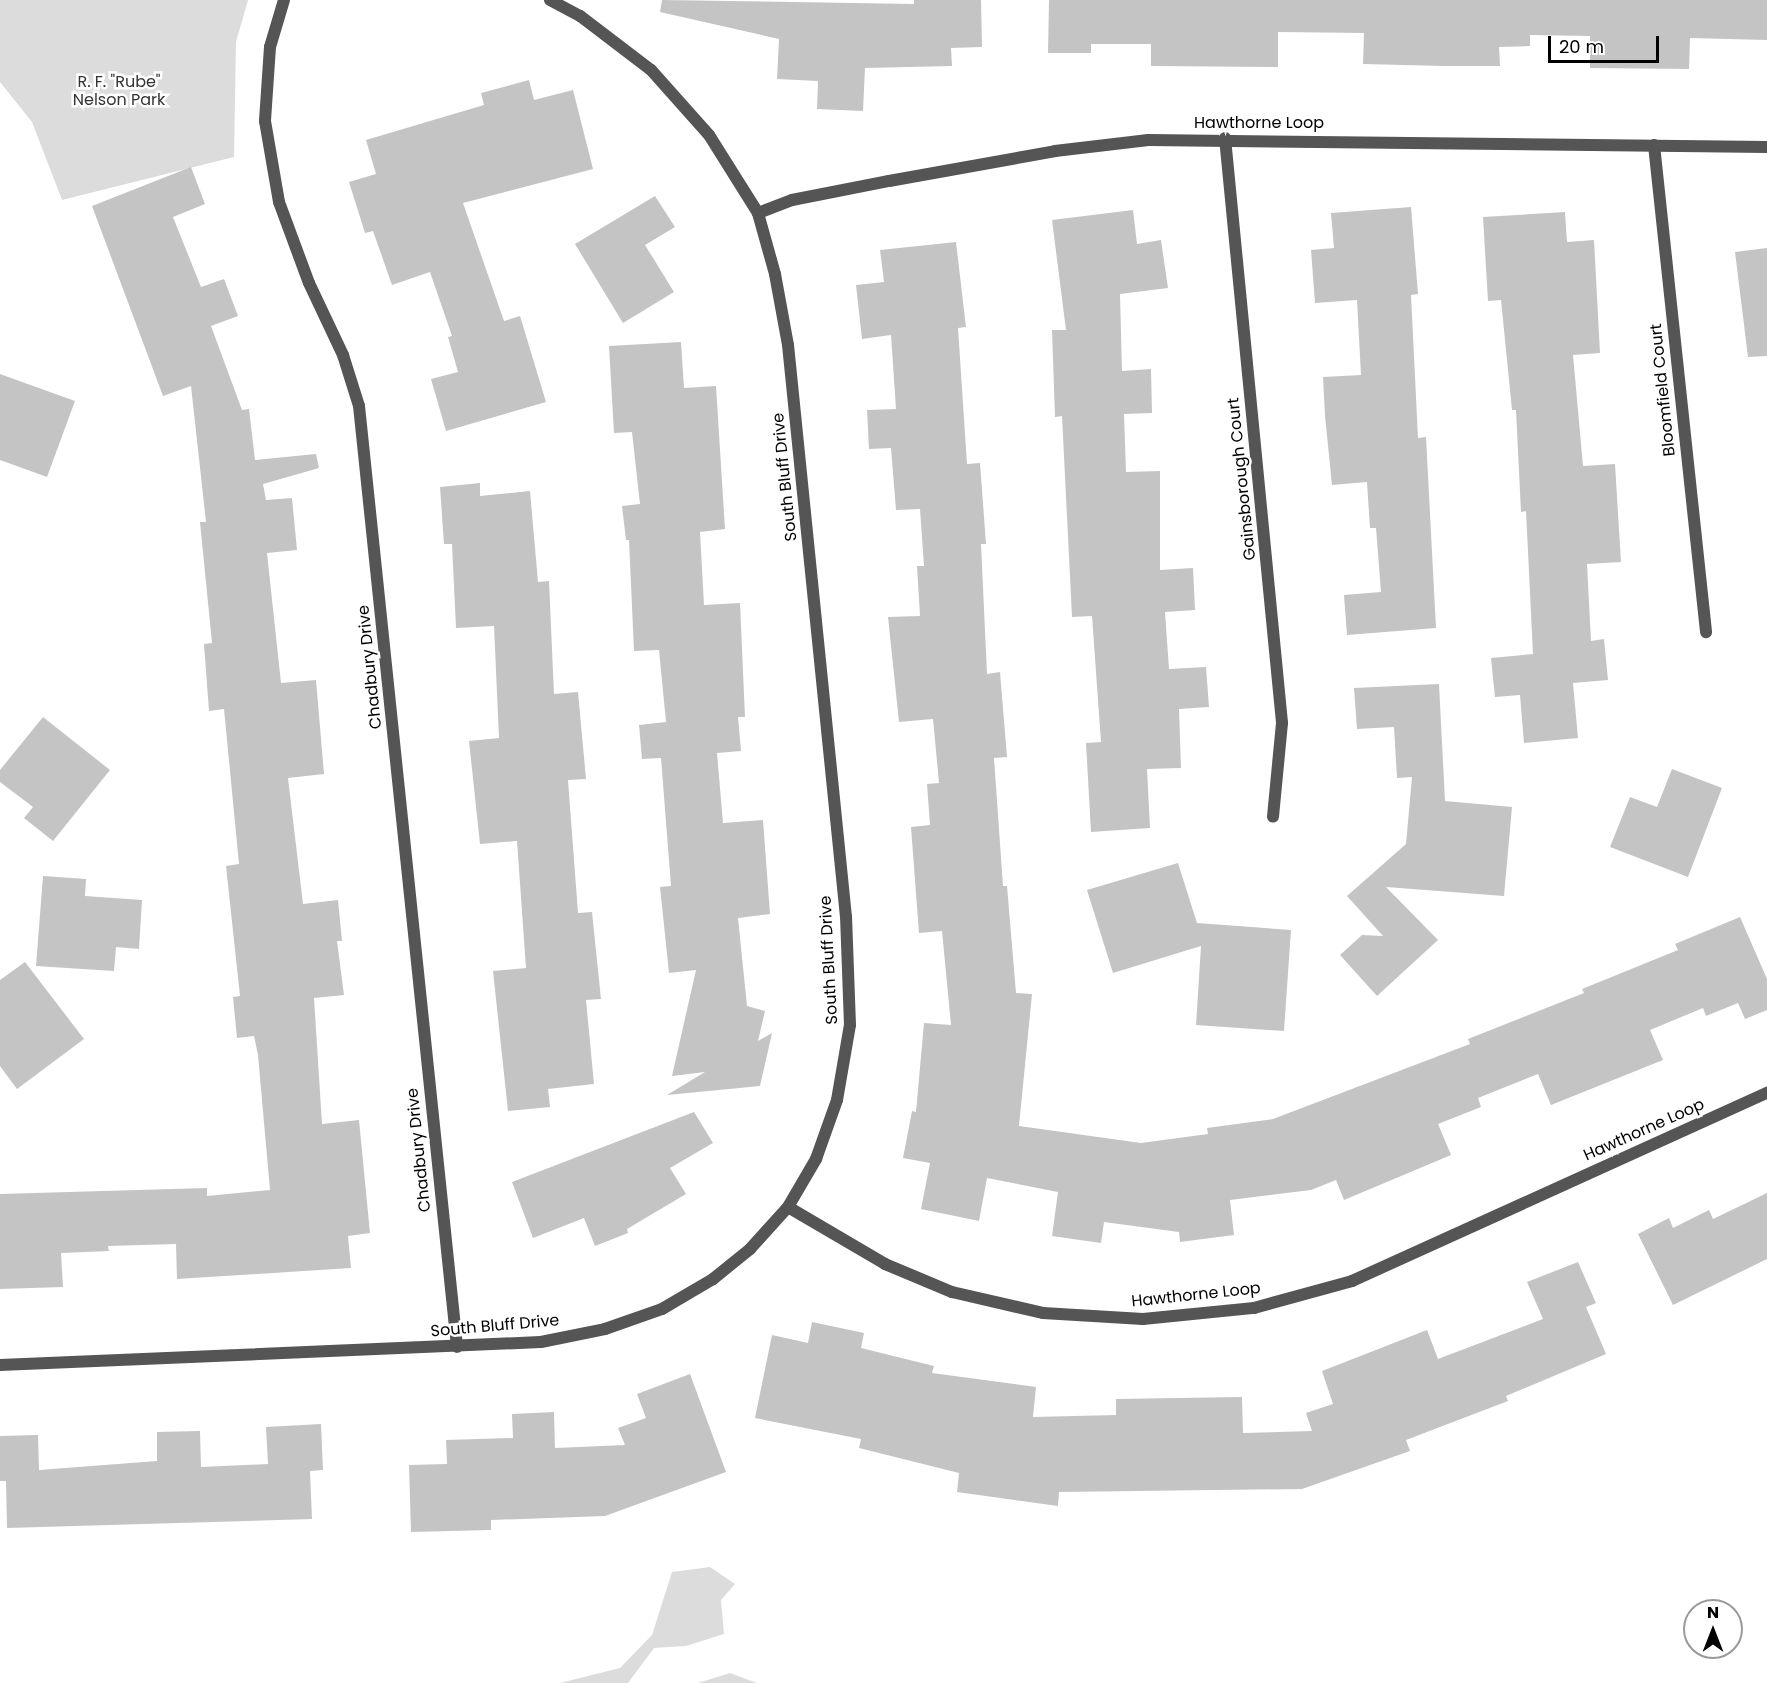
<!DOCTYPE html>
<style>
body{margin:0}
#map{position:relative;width:1767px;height:1683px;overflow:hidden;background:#fff;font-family:Poppins,sans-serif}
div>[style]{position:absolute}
.green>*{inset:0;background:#dcdcdc}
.building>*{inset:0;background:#c4c4c4}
.street>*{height:12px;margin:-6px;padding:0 6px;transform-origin:6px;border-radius:6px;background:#555}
span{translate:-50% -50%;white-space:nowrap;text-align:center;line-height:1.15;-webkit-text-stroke:5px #fff;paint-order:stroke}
.park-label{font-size:16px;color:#333}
.street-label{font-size:16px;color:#000}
.north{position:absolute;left:1683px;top:1599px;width:60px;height:60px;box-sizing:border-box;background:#fff;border:2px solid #999;border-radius:50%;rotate:0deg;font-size:16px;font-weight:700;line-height:24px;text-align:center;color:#000}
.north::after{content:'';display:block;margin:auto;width:21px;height:27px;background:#000;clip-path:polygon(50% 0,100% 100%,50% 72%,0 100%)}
.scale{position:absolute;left:1548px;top:36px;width:111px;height:27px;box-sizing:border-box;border:3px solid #000;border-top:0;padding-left:8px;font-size:18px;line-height:21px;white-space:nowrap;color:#000;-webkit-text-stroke:4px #fff;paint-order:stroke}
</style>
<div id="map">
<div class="green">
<div style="clip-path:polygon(0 0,248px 0,236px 42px,234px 157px,62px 200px,32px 122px,0 82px)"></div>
<div style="clip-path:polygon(710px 1567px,735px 1584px,721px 1600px,724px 1634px,686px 1646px,654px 1648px,628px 1683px,560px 1683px,620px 1668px,652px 1635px,672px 1572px)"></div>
<div style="clip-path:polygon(730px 1673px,757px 1683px,698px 1683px)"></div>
</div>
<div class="building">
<div style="clip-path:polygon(662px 0,914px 4px,914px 0,981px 0,982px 47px,951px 48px,952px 66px,865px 68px,863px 111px,817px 109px,818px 81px,777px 79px,779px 39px,660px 12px)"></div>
<div style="clip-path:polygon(1049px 0,1767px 0,1767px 40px,1690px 38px,1689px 69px,1590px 68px,1590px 36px,1530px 35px,1530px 46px,1499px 47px,1500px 66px,1444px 66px,1363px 64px,1364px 33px,1278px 32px,1278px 67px,1151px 66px,1151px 44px,1091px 44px,1091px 53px,1048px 53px)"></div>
<div style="clip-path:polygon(529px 80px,534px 100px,573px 90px,593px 169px,463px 203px,504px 321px,520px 316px,546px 402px,446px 431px,431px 379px,458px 372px,448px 337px,452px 336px,430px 272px,392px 285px,373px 231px,365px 233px,349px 182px,376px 174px,366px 140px,484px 105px,481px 93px)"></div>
<div style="clip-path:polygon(191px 167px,205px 204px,173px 217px,201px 287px,224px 279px,238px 316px,211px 326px,242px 410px,249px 409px,255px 460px,316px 454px,319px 468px,263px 484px,266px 500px,292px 498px,297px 550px,267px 553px,281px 683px,316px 680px,324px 774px,288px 778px,303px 904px,338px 900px,342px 941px,337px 941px,344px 995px,314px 998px,322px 1124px,359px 1120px,370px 1233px,348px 1236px,351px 1268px,177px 1279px,176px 1244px,108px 1246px,109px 1251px,61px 1253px,63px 1287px,0 1289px,0 1194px,207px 1188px,207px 1196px,270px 1190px,258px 1055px,254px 1036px,237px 1038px,233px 997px,240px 996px,226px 866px,239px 864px,224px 709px,209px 711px,204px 644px,212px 643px,200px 522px,206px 522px,191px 386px,163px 396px,92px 206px)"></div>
<div style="clip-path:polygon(655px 196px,675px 227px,645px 245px,674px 292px,623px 323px,575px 244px)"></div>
<div style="clip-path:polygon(1411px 207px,1418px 294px,1411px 295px,1418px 438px,1426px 437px,1436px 628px,1347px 635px,1344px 595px,1381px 592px,1376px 528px,1370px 528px,1367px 482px,1332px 485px,1325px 416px,1323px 377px,1361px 375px,1357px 300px,1315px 303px,1311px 250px,1334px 248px,1331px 213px)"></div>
<div style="clip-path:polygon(1133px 210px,1137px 244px,1161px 240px,1168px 288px,1120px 294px,1122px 371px,1151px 369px,1152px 413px,1124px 414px,1126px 472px,1160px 471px,1160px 570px,1193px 568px,1195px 610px,1165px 612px,1169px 669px,1206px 667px,1209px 707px,1179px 709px,1181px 768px,1147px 769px,1150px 828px,1091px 832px,1086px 743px,1101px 742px,1092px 616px,1072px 617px,1062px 416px,1055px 417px,1052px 330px,1066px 330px,1052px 220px)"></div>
<div style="clip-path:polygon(1565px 212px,1567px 242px,1594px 240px,1600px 353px,1573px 355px,1583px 466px,1615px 464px,1621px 562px,1587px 564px,1591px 641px,1604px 639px,1608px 680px,1573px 683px,1578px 738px,1524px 743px,1520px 695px,1495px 697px,1491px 658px,1533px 654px,1526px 511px,1521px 512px,1516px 410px,1512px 410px,1501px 300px,1488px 301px,1483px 217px)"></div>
<div style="clip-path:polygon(956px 242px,966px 327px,958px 328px,967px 464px,980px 463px,986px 544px,981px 544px,987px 674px,1000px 672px,1007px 757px,994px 758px,1003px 886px,1007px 886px,1016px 993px,1032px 994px,1019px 1126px,1141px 1143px,1208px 1134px,1207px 1128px,1273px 1119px,1470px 1044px,1468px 1039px,1584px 993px,1582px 989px,1678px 950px,1675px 944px,1740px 917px,1767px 979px,1767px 1010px,1745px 1019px,1738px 1003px,1706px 1016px,1703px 1008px,1650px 1030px,1663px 1060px,1551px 1105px,1538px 1074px,1478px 1098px,1481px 1107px,1438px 1124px,1451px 1155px,1344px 1200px,1336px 1180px,1311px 1190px,1230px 1200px,1234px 1235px,1180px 1242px,1179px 1232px,1104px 1222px,1101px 1243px,1052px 1236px,1058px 1192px,987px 1178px,979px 1221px,921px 1209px,930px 1163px,903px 1158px,912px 1111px,916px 1112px,924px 1023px,951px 1025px,942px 931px,919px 933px,911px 827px,930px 825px,927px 784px,939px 783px,933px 719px,899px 722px,888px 617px,920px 616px,917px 566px,924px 566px,920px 509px,896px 510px,891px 448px,869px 449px,867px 410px,896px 409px,891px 335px,862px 339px,856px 285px,884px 282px,880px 250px)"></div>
<div style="clip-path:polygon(1767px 248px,1767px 356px,1748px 357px,1735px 252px)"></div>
<div style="clip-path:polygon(681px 342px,684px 388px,716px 386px,725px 529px,700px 532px,704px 605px,740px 603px,745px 717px,738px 717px,741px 751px,717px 753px,723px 823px,763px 820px,770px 914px,738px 918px,747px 1006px,765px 1011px,758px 1041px,772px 1033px,760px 1086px,667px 1095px,705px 1072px,672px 1076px,696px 970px,669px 973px,660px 887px,671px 886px,661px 758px,642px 759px,639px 725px,666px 722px,659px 650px,634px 651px,629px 540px,626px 540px,622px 506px,640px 504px,632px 432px,614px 433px,609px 346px)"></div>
<div style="clip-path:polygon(0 374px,75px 401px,47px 477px,0 460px)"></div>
<div style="clip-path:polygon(480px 483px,480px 496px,530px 491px,538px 582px,549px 581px,554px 694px,578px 692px,586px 779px,568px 780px,578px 913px,592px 912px,601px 999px,586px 1000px,594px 1084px,548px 1089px,550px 1107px,508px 1111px,493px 971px,526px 968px,517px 841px,480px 844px,469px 741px,499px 738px,494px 626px,456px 628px,452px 544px,444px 544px,440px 487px)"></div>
<div style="clip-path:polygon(1439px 684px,1445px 801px,1512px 807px,1504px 896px,1386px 887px,1438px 940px,1377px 996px,1340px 955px,1362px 935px,1383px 936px,1347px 896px,1406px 844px,1412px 777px,1397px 778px,1394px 727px,1357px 729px,1354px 688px)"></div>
<div style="clip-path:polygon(43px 717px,110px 770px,53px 841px,24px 818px,33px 807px,0 782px,0 770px)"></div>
<div style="clip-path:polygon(1672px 769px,1722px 788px,1688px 877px,1610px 847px,1630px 797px,1657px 807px)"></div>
<div style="clip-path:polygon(1178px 863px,1197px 923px,1291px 930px,1284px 1031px,1196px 1025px,1201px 946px,1113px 973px,1087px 890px)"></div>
<div style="clip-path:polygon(43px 876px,86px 879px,85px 896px,142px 900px,139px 949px,116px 947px,114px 971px,36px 966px)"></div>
<div style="clip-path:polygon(25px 962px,84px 1039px,17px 1089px,0 1066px,0 980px)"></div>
<div style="clip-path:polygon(694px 1112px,713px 1143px,670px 1168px,686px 1194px,627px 1229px,628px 1233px,595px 1246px,584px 1218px,533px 1238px,512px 1182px)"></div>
<div style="clip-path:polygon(1767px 1193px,1767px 1259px,1673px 1305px,1638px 1234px,1669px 1218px,1673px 1228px,1709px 1210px,1713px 1219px)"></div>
<div style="clip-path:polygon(1578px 1262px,1596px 1303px,1586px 1307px,1606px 1354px,1506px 1396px,1508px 1401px,1406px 1440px,1410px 1451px,1302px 1489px,1059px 1492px,1058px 1506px,957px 1492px,959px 1473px,859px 1448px,861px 1439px,755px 1418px,772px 1335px,808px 1343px,812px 1322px,864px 1333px,861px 1348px,934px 1366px,932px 1373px,1036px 1387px,1033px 1417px,1116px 1415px,1116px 1399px,1242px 1397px,1243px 1433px,1312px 1431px,1306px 1413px,1333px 1404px,1322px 1371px,1427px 1330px,1438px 1359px,1543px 1319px,1527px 1282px)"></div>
<div style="clip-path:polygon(690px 1374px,726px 1472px,605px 1516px,491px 1520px,491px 1530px,411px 1532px,409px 1465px,447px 1464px,446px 1440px,513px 1438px,512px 1414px,554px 1412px,555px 1448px,625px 1445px,618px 1428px,646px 1418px,637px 1394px)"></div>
<div style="clip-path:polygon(321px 1424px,323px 1470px,310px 1471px,312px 1519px,7px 1528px,6px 1481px,0 1481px,0 1436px,38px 1435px,39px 1470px,157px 1461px,157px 1432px,200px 1431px,201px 1467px,268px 1464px,266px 1427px)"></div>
</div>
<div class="street">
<div style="left:284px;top:0;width:49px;rotate:106.6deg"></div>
<div style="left:270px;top:47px;width:74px;rotate:93.9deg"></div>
<div style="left:265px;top:121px;width:82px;rotate:80.2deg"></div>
<div style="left:279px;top:202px;width:86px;rotate:69.7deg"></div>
<div style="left:309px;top:283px;width:80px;rotate:64.7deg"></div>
<div style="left:343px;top:355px;width:53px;rotate:72.6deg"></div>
<div style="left:359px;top:406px;width:946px;rotate:84.05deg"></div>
<div style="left:1225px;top:138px;width:588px;rotate:84.43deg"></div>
<div style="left:1282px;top:723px;width:94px;rotate:95.5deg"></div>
<div style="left:1654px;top:145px;width:490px;rotate:83.9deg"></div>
<div style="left:758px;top:213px;width:36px;rotate:-21deg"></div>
<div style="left:792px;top:200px;width:99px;rotate:-11.1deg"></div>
<div style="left:889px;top:181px;width:169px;rotate:-10.2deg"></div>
<div style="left:1055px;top:151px;width:94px;rotate:-6.7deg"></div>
<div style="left:1148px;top:140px;width:619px;rotate:0.65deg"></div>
<div style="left:788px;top:1207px;width:113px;rotate:30.4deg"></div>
<div style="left:885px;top:1264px;width:73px;rotate:22.7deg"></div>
<div style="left:952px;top:1292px;width:93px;rotate:13deg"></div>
<div style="left:1043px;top:1313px;width:100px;rotate:3.4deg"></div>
<div style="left:1143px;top:1319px;width:112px;rotate:-5.7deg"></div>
<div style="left:1254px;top:1308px;width:102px;rotate:-15.4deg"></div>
<div style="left:1352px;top:1281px;width:456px;rotate:-24.4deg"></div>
<div style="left:0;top:1365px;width:541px;rotate:-2.43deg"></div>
<div style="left:541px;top:1342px;width:65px;rotate:-11.5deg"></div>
<div style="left:605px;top:1329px;width:60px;rotate:-19.3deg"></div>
<div style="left:662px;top:1309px;width:59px;rotate:-30.5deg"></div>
<div style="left:713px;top:1279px;width:48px;rotate:-39deg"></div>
<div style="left:750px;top:1249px;width:57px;rotate:-47.9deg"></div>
<div style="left:788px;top:1207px;width:56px;rotate:-59.7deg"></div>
<div style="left:816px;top:1159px;width:63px;rotate:-70.4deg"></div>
<div style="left:837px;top:1100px;width:76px;rotate:-80.2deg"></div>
<div style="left:850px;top:1025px;width:108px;rotate:-92.1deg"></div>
<div style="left:846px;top:917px;width:575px;rotate:-95.79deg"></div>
<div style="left:788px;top:345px;width:72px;rotate:-100.4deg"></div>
<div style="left:775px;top:274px;width:63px;rotate:-105.6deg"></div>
<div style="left:758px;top:213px;width:92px;rotate:-122.1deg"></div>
<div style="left:709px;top:135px;width:87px;rotate:-131.7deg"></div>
<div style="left:651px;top:70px;width:89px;rotate:-142.7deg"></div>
<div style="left:580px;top:16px;width:34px;rotate:-152deg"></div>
</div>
<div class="park-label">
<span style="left:119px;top:91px">R. F. "Rube"<br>Nelson Park</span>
</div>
<div class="street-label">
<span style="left:1259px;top:123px">Hawthorne Loop</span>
<span style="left:1663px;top:390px;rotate:-96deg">Bloomfield Court</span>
<span style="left:785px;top:477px;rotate:-96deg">South Bluff Drive</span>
<span style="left:1242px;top:479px;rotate:-96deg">Gainsborough Court</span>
<span style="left:370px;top:667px;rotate:-96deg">Chadbury Drive</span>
<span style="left:829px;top:960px;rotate:-93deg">South Bluff Drive</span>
<span style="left:1644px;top:1130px;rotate:-24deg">Hawthorne Loop</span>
<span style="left:419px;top:1150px;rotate:-96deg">Chadbury Drive</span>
<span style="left:1196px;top:1295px;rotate:-6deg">Hawthorne Loop</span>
<span style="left:495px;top:1326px;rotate:-5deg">South Bluff Drive</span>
</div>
<div class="north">N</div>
<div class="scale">20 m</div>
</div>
